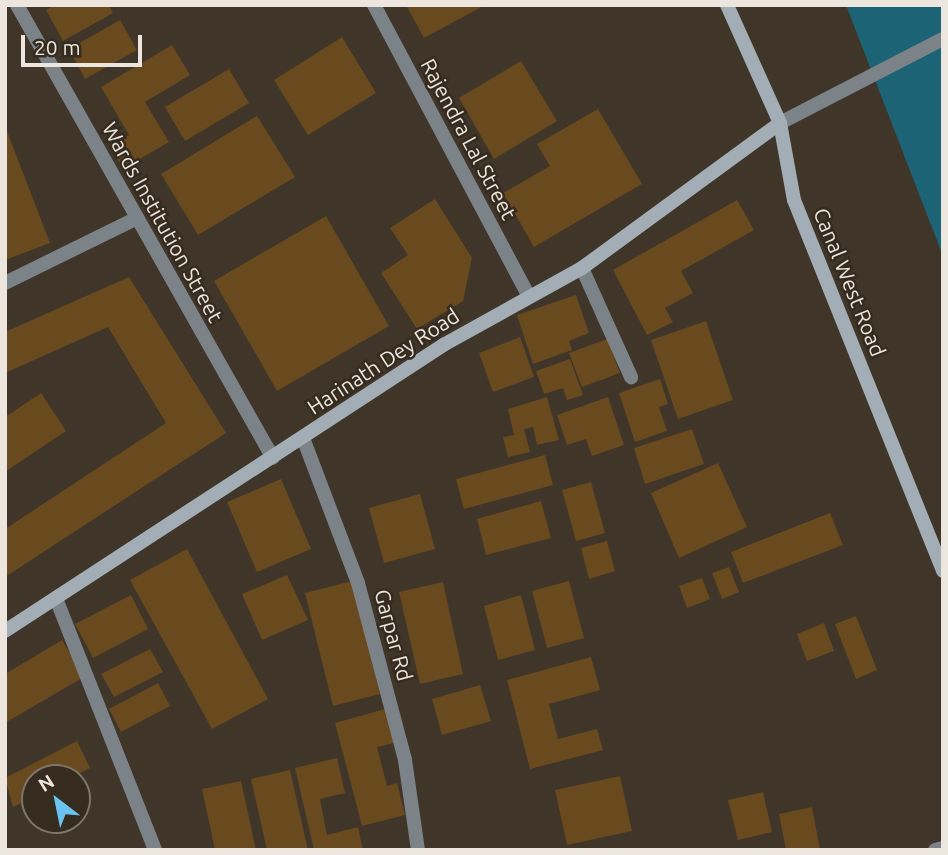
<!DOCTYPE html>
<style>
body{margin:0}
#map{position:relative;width:948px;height:855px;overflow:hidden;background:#3f3529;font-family:Ubuntu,sans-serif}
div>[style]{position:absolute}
.water>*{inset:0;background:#1c6475}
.building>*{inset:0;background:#69491e}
.lane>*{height:14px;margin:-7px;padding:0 7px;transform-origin:7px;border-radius:7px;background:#7c8388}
.street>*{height:14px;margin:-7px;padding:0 7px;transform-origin:7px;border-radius:7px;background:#7c8388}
.secondary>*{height:14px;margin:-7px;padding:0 7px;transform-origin:7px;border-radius:7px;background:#a2adb5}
span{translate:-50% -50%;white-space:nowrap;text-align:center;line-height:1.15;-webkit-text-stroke:5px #352b1f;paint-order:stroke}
.street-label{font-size:21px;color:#ece6de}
.frame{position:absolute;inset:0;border:7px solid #ece6de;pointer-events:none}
.north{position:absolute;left:21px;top:764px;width:70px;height:70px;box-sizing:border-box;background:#352b1f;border:2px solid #7e766b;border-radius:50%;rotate:328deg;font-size:19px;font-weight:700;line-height:28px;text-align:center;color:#ece6de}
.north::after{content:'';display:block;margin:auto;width:24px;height:32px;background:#6bc3f2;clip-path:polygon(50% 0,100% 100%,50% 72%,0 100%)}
.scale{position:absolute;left:21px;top:35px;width:121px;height:32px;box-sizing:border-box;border:4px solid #ece6de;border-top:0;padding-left:9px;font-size:21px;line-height:24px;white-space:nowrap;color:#ece6de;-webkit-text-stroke:5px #352b1f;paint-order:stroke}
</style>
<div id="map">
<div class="water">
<div style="clip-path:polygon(846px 5px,943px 5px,943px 256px)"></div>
</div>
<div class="building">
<div style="clip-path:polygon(55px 5px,109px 5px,113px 13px,63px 41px,46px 10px)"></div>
<div style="clip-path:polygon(406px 5px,485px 5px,424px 38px)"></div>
<div style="clip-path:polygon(120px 20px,137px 50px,85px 79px,69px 49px)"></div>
<div style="clip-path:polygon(342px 37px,376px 93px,308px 135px,274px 80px)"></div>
<div style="clip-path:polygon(172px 45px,190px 75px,145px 102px,169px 142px,123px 169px,110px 146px,129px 135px,101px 87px)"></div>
<div style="clip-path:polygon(521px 61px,557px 121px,494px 159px,459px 98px)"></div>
<div style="clip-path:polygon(229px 69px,249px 103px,185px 141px,165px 107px)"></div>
<div style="clip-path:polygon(598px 109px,642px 184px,534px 247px,503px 193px,550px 166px,537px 144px)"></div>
<div style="clip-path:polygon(257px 116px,295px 177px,198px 235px,161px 174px)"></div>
<div style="clip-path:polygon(5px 126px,50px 243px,5px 260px)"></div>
<div style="clip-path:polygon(435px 199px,472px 258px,463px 301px,417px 329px,381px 273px,408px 255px,390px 228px)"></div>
<div style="clip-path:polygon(737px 200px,754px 230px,681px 271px,693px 293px,665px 308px,673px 322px,647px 335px,613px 270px)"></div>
<div style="clip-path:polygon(326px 216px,389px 326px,277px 391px,214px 281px)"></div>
<div style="clip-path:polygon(129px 277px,226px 433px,5px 577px,5px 529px,166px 423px,108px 327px,5px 373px,5px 332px)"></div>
<div style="clip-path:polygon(576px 295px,589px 333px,569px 341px,572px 350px,533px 364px,517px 315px)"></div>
<div style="clip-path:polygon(706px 321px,733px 400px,678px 419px,651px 340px)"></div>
<div style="clip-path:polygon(520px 337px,534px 377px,493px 392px,479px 353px)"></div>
<div style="clip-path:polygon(607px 339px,620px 373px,582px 387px,569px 353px)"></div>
<div style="clip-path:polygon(570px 359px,583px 395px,567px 400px,563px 388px,544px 394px,536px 371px)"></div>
<div style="clip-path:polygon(660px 379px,668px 404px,659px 407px,667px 431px,635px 442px,619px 393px)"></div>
<div style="clip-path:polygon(41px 393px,66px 431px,5px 472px,5px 417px)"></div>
<div style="clip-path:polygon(547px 397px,559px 440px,537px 445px,533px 427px,524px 429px,530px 452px,508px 457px,503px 437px,514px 435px,508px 409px)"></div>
<div style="clip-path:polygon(608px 397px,624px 445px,592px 456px,586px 439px,567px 445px,557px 415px)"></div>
<div style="clip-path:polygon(692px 429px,704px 464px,645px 484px,634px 448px)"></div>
<div style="clip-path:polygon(545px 455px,553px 485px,464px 509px,456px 479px)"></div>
<div style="clip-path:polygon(718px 463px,747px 527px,679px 558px,651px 493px)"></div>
<div style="clip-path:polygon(281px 479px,311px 549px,257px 572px,227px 502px)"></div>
<div style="clip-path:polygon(591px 482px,605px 533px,576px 541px,562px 490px)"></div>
<div style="clip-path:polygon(420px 494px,435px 549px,384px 563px,369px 508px)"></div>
<div style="clip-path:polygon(541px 501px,551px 538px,486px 555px,477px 519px)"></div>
<div style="clip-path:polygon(830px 513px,843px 545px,743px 583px,731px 552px)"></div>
<div style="clip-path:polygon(607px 541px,615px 571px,589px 579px,581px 548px)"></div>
<div style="clip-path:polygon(187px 549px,268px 699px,212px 729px,130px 580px)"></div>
<div style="clip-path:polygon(729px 567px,739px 592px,722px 599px,712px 573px)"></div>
<div style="clip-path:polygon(287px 575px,308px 620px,262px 640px,242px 594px)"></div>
<div style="clip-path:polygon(702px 578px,710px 599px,687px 608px,679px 586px)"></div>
<div style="clip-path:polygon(352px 581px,380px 694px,333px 706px,305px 593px)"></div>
<div style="clip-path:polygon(569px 581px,584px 638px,547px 648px,532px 591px)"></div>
<div style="clip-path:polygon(443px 582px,463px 674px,420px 684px,399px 592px)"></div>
<div style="clip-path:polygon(131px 595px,148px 629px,93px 658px,75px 624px)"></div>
<div style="clip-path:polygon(521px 595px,535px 650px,498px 660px,484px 606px)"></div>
<div style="clip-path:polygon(856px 616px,877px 670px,856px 679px,835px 624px)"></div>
<div style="clip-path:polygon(824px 623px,834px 651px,807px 661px,797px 634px)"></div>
<div style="clip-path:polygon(62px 640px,84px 677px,5px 723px,5px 674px)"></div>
<div style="clip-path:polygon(150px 649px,163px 672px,114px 697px,101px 674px)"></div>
<div style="clip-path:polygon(591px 657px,600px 690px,549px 704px,558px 739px,597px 729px,603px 750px,530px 769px,507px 680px)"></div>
<div style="clip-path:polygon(158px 683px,170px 706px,121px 732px,109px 709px)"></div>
<div style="clip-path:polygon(480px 685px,491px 721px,442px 735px,432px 699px)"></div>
<div style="clip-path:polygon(385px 709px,394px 743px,377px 747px,387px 786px,397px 783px,405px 815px,362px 826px,335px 723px)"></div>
<div style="clip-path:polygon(77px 741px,90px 768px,70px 778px,35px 778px,35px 796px,13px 807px,5px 778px)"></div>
<div style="clip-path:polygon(337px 758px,345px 793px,320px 799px,327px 835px,358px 827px,363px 850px,314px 850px,295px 768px)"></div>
<div style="clip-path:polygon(290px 770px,308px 850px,267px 850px,251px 779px)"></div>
<div style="clip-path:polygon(620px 776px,632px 831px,567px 845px,555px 790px)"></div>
<div style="clip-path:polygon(241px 781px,256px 850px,215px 850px,202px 789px)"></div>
<div style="clip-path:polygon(763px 792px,772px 832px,738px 840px,728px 800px)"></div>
<div style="clip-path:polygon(812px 807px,820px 850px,786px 850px,779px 814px)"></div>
</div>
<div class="lane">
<div style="left:582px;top:268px;width:120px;rotate:65.8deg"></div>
<div style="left:5px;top:283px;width:147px;rotate:-26.2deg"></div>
<div style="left:303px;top:438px;width:155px;rotate:69.2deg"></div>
<div style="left:358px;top:583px;width:183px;rotate:75.1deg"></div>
<div style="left:405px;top:760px;width:91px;rotate:81.8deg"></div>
<div style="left:57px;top:601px;width:268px;rotate:68.5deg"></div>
<div style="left:935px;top:850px;width:8px;rotate:-14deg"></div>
</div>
<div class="street">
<div style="left:17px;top:5px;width:520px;rotate:60.53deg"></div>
<div style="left:374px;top:5px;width:326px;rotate:62deg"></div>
<div style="left:780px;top:123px;width:183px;rotate:-27.3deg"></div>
</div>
<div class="secondary">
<div style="left:727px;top:5px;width:129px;rotate:65.8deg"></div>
<div style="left:780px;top:123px;width:78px;rotate:79.7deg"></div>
<div style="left:794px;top:200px;width:400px;rotate:68.1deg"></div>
<div style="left:5px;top:631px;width:525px;rotate:-33.12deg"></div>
<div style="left:445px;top:344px;width:157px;rotate:-29deg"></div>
<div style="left:582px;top:268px;width:245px;rotate:-36.2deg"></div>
</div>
<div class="street-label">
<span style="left:469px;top:139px;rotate:62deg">Rajendra Lal Street</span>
<span style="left:163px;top:222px;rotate:61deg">Wards Institution Street</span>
<span style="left:850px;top:282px;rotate:68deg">Canal West Road</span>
<span style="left:383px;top:361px;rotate:-33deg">Harinath Dey Road</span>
<span style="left:394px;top:635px;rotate:75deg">Garpar Rd</span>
</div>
<div class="frame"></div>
<div class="north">N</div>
<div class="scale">20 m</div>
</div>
